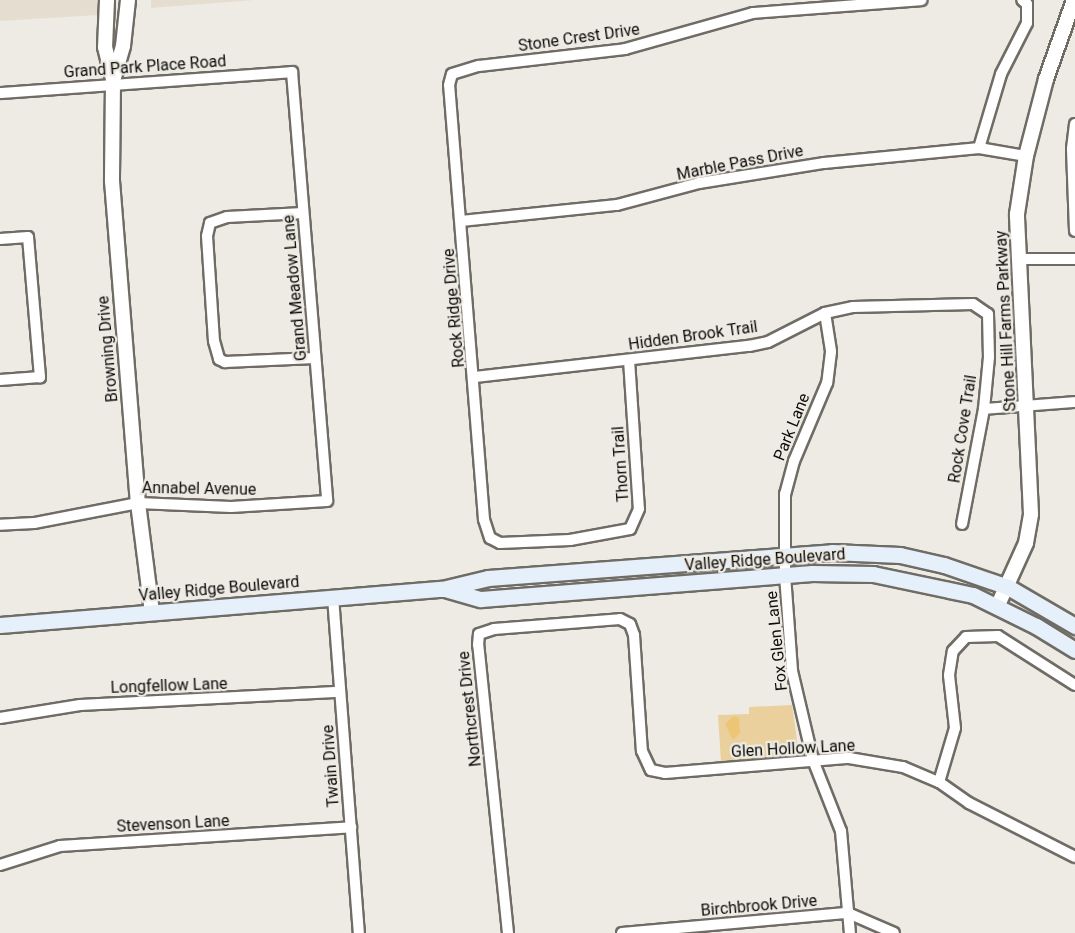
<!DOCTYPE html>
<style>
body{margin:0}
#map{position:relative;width:1075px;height:933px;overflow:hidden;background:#eeebe4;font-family:Roboto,sans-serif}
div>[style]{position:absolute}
.built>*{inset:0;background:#e5ded0}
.green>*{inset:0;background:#e9d09c}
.water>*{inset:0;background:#ecc577}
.roads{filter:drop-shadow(2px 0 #6f6c66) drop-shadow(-2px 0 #6f6c66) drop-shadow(0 2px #6f6c66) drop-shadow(0 -2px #6f6c66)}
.minor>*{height:10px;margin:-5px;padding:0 5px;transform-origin:5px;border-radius:5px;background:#fff}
.tertiary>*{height:14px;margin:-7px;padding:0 7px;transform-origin:7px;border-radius:7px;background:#fff}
.secondary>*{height:15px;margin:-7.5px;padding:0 7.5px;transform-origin:7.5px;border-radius:7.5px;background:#e6f0fb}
span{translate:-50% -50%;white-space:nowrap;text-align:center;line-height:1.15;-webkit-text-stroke:4.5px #eeebe4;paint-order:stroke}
.street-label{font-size:16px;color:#0c0b09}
</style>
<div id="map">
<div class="built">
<div style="clip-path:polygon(0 0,99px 0,99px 15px,0 21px)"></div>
<div style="clip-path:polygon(151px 0,254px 0,151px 8px)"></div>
</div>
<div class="green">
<div style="clip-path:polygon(792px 705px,799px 754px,721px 762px,718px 715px,749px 714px,749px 707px)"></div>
</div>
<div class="water">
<div style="clip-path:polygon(734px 716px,739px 718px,740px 733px,733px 740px,725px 724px)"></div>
</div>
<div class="roads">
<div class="minor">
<div style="left:0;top:93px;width:293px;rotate:-4.1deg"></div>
<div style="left:292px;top:72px;width:430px;rotate:85.3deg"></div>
<div style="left:327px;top:501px;width:96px;rotate:176.4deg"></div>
<div style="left:231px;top:507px;width:93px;rotate:-177.5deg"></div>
<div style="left:138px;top:503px;width:106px;rotate:169.1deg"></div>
<div style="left:34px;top:523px;width:34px;rotate:177deg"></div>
<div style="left:1075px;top:124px;width:25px;rotate:97deg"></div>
<div style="left:1072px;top:149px;width:82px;rotate:87.9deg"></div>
<div style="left:979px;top:148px;width:77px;rotate:-73.4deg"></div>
<div style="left:1001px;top:74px;width:57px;rotate:-63deg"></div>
<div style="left:1027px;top:23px;width:19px;rotate:-90deg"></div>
<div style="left:1027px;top:4px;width:6px;rotate:-141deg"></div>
<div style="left:303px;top:213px;width:76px;rotate:177deg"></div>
<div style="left:227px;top:217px;width:18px;rotate:161deg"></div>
<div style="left:210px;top:223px;width:13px;rotate:103deg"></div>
<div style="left:207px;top:236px;width:105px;rotate:86.2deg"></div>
<div style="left:214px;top:341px;width:19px;rotate:74deg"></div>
<div style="left:219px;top:359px;width:7px;rotate:27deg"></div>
<div style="left:225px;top:362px;width:90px;rotate:-2.5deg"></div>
<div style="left:461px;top:221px;width:157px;rotate:-5.9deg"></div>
<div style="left:617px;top:205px;width:85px;rotate:-15deg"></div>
<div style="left:699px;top:183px;width:127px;rotate:-9.1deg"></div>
<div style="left:824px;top:163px;width:156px;rotate:-5.5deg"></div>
<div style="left:979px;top:148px;width:48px;rotate:9.7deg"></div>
<div style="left:0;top:239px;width:28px;rotate:-4deg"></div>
<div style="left:28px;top:237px;width:141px;rotate:85.1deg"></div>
<div style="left:40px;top:377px;width:40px;rotate:175.7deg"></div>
<div style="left:1017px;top:259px;width:58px"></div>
<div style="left:825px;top:313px;width:39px;rotate:81deg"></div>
<div style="left:831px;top:352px;width:31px;rotate:97deg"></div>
<div style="left:827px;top:383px;width:85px;rotate:112.9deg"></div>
<div style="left:794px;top:461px;width:34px;rotate:105deg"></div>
<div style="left:785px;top:494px;width:81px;rotate:90deg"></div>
<div style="left:785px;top:575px;width:96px;rotate:85.8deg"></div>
<div style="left:792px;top:671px;width:91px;rotate:76.7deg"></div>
<div style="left:813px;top:760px;width:76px;rotate:68.5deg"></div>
<div style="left:841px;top:831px;width:102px;rotate:85deg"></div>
<div style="left:629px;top:360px;width:149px;rotate:86.2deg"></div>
<div style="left:639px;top:509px;width:22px;rotate:114deg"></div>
<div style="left:630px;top:529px;width:61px;rotate:169.6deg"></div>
<div style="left:570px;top:540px;width:70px;rotate:177.5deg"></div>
<div style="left:500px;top:543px;width:11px;rotate:-153deg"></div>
<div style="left:490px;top:538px;width:20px;rotate:-108deg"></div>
<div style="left:484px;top:519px;width:435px;rotate:-94.6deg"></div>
<div style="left:449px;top:85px;width:11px;rotate:-75deg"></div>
<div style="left:452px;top:74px;width:28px;rotate:-17deg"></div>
<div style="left:479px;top:66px;width:147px;rotate:-6.6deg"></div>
<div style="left:625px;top:49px;width:133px;rotate:-15.7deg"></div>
<div style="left:753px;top:13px;width:169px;rotate:-4.4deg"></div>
<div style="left:475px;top:377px;width:276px;rotate:-6.5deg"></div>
<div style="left:749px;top:346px;width:19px;rotate:-12deg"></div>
<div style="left:768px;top:342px;width:64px;rotate:-27deg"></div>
<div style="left:825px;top:313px;width:29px;rotate:-12deg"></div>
<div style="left:853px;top:307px;width:120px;rotate:-1.4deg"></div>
<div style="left:973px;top:304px;width:18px;rotate:34deg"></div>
<div style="left:988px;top:314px;width:43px;rotate:88.7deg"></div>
<div style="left:989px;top:357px;width:52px;rotate:95.5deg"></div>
<div style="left:984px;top:409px;width:117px;rotate:100.8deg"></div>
<div style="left:984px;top:409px;width:91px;rotate:-4.4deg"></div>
<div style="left:333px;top:597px;width:337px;rotate:85.6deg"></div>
<div style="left:0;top:718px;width:81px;rotate:-9.2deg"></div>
<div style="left:80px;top:705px;width:260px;rotate:-2.9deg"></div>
<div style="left:939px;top:782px;width:56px;rotate:-73.5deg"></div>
<div style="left:955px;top:728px;width:53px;rotate:-96.5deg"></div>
<div style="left:949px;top:675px;width:24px;rotate:-81deg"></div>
<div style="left:953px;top:651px;width:19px;rotate:-47deg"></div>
<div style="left:966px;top:637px;width:32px;rotate:-2deg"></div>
<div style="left:998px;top:636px;width:91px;rotate:32.5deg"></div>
<div style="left:0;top:865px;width:63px;rotate:-17.6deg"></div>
<div style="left:60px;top:846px;width:292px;rotate:-3.7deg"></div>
<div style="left:508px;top:933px;width:290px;rotate:-95.9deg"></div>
<div style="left:478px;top:645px;width:11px;rotate:-85deg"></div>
<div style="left:479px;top:634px;width:16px;rotate:-18deg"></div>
<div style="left:494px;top:629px;width:126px;rotate:-4.5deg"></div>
<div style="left:620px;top:619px;width:11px;rotate:27deg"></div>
<div style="left:630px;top:624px;width:12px;rotate:70deg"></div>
<div style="left:634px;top:635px;width:116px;rotate:86.1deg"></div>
<div style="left:642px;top:751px;width:21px;rotate:65deg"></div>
<div style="left:651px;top:770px;width:14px;rotate:12deg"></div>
<div style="left:665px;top:773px;width:185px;rotate:-4.7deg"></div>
<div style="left:849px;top:758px;width:55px;rotate:9.5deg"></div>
<div style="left:903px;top:767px;width:39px;rotate:23deg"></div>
<div style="left:939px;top:782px;width:37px;rotate:35deg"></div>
<div style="left:969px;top:803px;width:119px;rotate:27deg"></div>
<div style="left:622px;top:933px;width:227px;rotate:-5.1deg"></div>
<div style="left:848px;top:913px;width:50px;rotate:23.5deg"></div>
</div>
<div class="tertiary">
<div style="left:107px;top:0;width:47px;rotate:92.4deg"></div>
<div style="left:105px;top:47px;width:34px;rotate:76deg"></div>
<div style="left:128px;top:0;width:46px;rotate:96.2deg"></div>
<div style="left:123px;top:46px;width:37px;rotate:106deg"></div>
<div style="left:113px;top:82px;width:99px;rotate:90.6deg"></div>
<div style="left:112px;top:181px;width:323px;rotate:85.4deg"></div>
<div style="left:138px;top:503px;width:110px;rotate:82.7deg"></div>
<div style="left:998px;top:605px;width:68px;rotate:-65.7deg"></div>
<div style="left:1026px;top:543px;width:29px;rotate:-80deg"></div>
<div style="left:1031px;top:514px;width:300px;rotate:-92.7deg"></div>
<div style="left:1017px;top:214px;width:59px;rotate:-81.2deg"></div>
<div style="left:1026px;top:156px;width:80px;rotate:-75.4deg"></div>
<div style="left:1046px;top:79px;width:84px;rotate:-70.5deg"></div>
</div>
<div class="secondary">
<div style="left:445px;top:589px;width:37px;rotate:16deg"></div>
<div style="left:481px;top:599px;width:332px;rotate:-4.5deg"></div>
<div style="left:812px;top:573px;width:61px;rotate:0.9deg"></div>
<div style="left:873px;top:574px;width:102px;rotate:11.9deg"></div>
<div style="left:973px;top:595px;width:70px;rotate:26.2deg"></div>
<div style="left:1036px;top:626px;width:46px;rotate:31.6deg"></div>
<div style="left:0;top:625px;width:443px;rotate:-4.7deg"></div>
<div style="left:442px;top:589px;width:47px;rotate:-13.4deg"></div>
<div style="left:488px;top:578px;width:345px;rotate:-4.3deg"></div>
<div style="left:832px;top:552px;width:68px;rotate:2.5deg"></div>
<div style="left:900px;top:555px;width:45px;rotate:12.8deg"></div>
<div style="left:944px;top:565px;width:68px;rotate:19deg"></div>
<div style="left:1008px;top:587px;width:78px;rotate:30.2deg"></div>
</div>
</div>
<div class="street-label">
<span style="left:579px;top:38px;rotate:-8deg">Stone Crest Drive</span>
<span style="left:145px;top:67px;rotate:-4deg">Grand Park Place Road</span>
<span style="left:740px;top:163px;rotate:-11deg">Marble Pass Drive</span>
<span style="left:295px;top:288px;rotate:-95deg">Grand Meadow Lane</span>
<span style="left:454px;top:308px;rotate:-95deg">Rock Ridge Drive</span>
<span style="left:1006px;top:321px;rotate:-93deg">Stone Hill Farms Parkway</span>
<span style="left:693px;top:336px;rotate:-8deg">Hidden Brook Trail</span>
<span style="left:108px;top:349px;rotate:-95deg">Browning Drive</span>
<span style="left:792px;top:427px;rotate:-68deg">Park Lane</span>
<span style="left:963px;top:429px;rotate:-81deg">Rock Cove Trail</span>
<span style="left:621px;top:464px;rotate:-94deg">Thorn Trail</span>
<span style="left:199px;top:489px;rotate:1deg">Annabel Avenue</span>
<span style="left:765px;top:560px;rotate:-4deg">Valley Ridge Boulevard</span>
<span style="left:219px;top:589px;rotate:-5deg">Valley Ridge Boulevard</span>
<span style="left:777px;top:641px;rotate:-96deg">Fox Glen Lane</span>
<span style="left:169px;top:686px;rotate:-2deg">Longfellow Lane</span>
<span style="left:470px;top:709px;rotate:-96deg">Northcrest Drive</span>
<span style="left:793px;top:749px;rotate:-3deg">Glen Hollow Lane</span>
<span style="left:331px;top:766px;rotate:-94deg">Twain Drive</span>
<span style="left:173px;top:824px;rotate:-3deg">Stevenson Lane</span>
<span style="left:759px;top:906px;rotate:-5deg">Birchbrook Drive</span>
</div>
</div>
